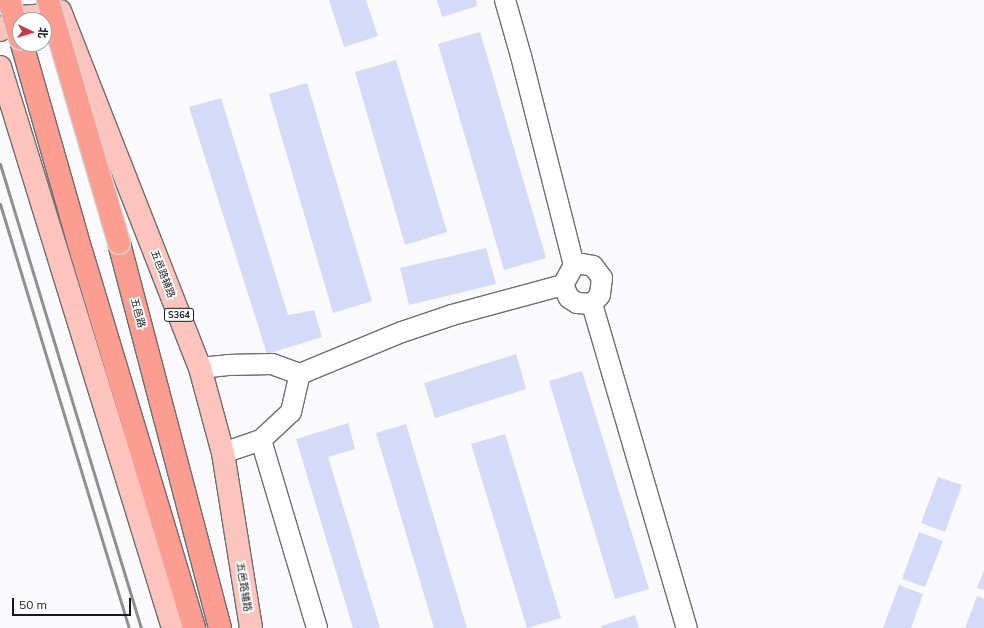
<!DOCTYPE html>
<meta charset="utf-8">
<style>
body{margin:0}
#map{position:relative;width:984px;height:628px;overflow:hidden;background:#fafafd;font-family:Mulish,"Noto Sans SC",sans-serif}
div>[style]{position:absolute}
.building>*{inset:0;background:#d3dbf8}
.roads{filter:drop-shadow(1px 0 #6d6e70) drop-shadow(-1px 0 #6d6e70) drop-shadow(0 1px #6d6e70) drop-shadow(0 -1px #6d6e70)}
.minor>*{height:20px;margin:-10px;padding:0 10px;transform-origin:10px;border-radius:10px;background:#fff}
.major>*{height:22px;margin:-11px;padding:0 11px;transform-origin:11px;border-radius:11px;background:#fdc4bd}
.highway>*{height:22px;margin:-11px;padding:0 11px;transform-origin:11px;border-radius:11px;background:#fc9d91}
.rail>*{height:3px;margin:-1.5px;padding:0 1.5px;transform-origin:1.5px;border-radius:1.5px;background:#909092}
.bridges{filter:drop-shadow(1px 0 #d5d6d6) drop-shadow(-1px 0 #d5d6d6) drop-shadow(0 1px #d5d6d6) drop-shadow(0 -1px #d5d6d6)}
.highway-bridge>*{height:22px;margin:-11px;padding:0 11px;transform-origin:11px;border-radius:11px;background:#fc9d91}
span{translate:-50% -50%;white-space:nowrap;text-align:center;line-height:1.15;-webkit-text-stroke:3.5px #fff;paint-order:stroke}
.shield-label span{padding:1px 3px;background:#fff;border:1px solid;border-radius:3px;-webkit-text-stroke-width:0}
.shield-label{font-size:9px;color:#181919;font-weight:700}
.street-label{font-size:10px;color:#181919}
.north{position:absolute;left:12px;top:12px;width:40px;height:40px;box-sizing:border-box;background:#fff;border:1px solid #a3a3a3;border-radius:50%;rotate:94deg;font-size:11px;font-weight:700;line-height:16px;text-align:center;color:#181919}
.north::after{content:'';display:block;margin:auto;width:14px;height:18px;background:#c83841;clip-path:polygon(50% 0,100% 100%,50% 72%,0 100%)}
.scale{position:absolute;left:12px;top:598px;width:119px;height:18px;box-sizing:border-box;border:2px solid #181919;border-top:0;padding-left:5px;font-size:12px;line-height:14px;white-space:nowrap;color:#181919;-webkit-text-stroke:3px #fff;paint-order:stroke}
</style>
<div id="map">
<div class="building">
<div style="clip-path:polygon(329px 0,366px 0,378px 36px,344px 47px)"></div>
<div style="clip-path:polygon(437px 0,476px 0,477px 6px,442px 17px)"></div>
<div style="clip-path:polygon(480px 32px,546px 258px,504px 270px,438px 44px)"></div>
<div style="clip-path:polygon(396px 60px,447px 232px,405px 245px,355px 72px)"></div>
<div style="clip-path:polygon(307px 83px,372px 301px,333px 313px,269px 94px)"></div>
<div style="clip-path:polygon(221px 98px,288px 315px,314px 310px,322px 337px,267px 354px,189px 107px)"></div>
<div style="clip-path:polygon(486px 248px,496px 284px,409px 305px,400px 268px)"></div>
<div style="clip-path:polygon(516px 354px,526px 389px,435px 418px,424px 383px)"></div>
<div style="clip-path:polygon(582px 371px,649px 589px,615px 599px,549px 381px)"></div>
<div style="clip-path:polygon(348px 423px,355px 449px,328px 457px,380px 628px,353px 628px,296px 439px)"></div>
<div style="clip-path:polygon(406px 424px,467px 628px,434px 628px,376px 433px)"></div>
<div style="clip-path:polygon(505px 434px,561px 618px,527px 628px,471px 444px)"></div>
<div style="clip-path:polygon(938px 477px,962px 485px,945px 532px,921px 523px)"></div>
<div style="clip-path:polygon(919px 532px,943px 541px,925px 587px,902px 579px)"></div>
<div style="clip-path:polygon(984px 570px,984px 590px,977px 588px)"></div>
<div style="clip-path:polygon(899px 585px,923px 594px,911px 628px,883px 628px)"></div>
<div style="clip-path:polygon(977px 596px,984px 599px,984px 628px,965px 628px)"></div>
<div style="clip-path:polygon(635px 615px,639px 628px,602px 628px,601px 626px)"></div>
</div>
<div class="roads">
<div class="minor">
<div style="left:505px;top:0;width:58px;rotate:74.1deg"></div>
<div style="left:521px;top:56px;width:216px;rotate:75.8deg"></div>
<div style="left:582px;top:264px;width:11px;rotate:10deg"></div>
<div style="left:593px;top:266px;width:15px;rotate:53deg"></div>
<div style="left:602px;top:278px;width:17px;rotate:97deg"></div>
<div style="left:600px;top:295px;width:12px;rotate:132deg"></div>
<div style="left:592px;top:304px;width:15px;rotate:-176deg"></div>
<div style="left:577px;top:303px;width:9px;rotate:-148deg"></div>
<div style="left:569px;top:298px;width:14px;rotate:-115deg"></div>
<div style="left:563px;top:285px;width:23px;rotate:-61deg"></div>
<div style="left:574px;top:265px;width:8px;rotate:-7deg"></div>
<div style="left:592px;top:304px;width:338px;rotate:73.7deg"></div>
<div style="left:200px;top:368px;width:28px;rotate:-6deg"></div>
<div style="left:228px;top:365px;width:44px;rotate:-1.3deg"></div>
<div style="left:272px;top:364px;width:30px;rotate:20deg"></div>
<div style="left:300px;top:374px;width:110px;rotate:-22.4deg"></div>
<div style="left:402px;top:332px;width:53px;rotate:-18.8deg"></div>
<div style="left:452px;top:315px;width:115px;rotate:-15.1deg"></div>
<div style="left:261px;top:440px;width:196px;rotate:73.4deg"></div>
<div style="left:223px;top:453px;width:40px;rotate:-18.9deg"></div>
<div style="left:261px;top:440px;width:41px;rotate:-43deg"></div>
<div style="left:291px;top:412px;width:39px;rotate:-77deg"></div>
</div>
<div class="major">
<div style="left:60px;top:11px;width:383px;rotate:68.6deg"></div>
<div style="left:200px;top:368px;width:88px;rotate:74.9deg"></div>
<div style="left:223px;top:453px;width:177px;rotate:80.9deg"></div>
<div style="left:0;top:30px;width:24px;rotate:-33deg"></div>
<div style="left:20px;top:17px;width:41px;rotate:-4.2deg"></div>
<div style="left:0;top:67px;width:587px;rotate:72.86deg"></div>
</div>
<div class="highway">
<div style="left:22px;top:44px;width:218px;rotate:74.1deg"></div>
<div style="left:82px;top:254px;width:390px;rotate:73.3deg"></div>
<div style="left:119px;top:243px;width:398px;rotate:75.3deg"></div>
</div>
</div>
<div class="rail">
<div style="left:0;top:164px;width:485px;rotate:73.1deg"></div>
<div style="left:0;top:204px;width:443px;rotate:73.1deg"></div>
</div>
<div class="bridges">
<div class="highway-bridge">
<div style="left:9px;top:0;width:40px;rotate:74deg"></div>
<div style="left:48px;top:0;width:253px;rotate:73.7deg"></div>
</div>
</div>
<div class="shield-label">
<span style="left:179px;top:315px">S364</span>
</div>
<div class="street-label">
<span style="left:163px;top:274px;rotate:69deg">五邑路辅路</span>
<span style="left:138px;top:313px;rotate:75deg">五邑路</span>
<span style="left:244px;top:587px;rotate:81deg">五邑路辅路</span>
</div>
<div class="north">北</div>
<div class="scale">50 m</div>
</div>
